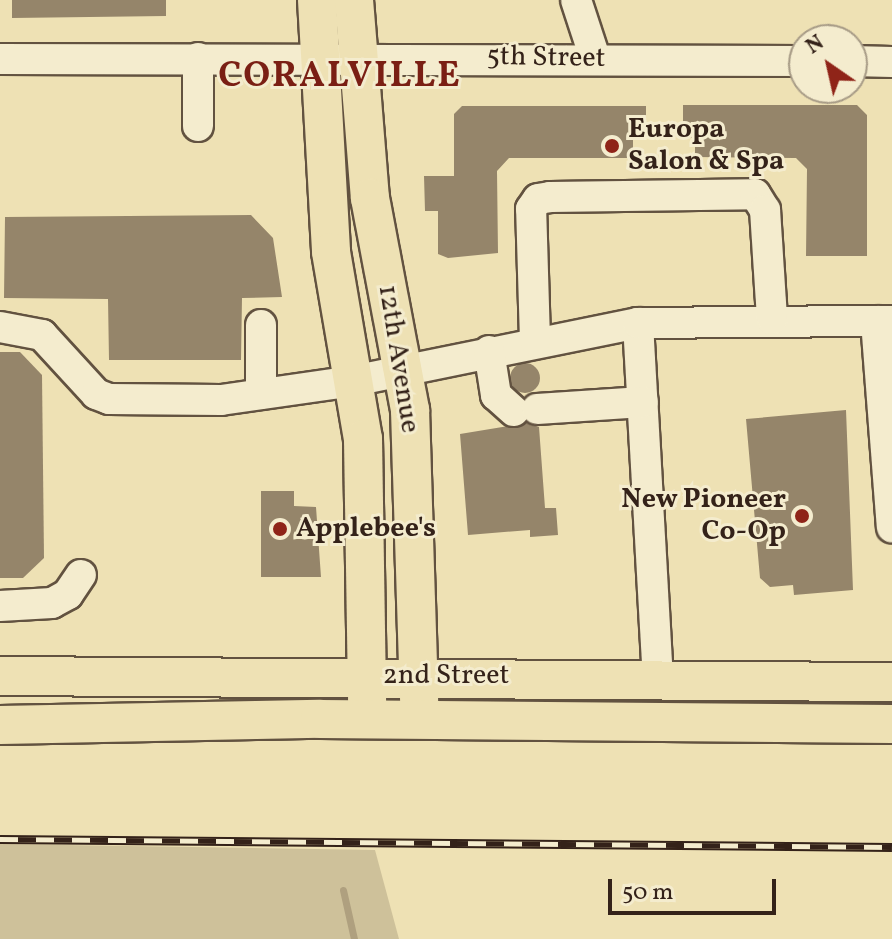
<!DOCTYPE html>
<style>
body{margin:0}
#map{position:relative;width:892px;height:939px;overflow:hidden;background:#eee1b4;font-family:Vollkorn,serif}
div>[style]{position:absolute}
.green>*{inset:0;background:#cec19a}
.stream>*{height:7px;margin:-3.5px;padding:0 3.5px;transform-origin:3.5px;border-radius:3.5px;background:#afa07f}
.building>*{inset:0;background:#95856a}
.round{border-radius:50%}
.roads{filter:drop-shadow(2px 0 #625240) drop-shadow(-2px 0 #625240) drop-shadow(0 2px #625240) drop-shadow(0 -2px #625240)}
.minor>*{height:30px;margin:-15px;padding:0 15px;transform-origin:15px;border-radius:15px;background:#f4ecce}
.major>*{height:38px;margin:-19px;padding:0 19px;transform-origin:19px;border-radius:19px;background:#eee1b4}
.rail>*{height:9px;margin-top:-4.5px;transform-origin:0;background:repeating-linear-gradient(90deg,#f4ecce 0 18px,#342219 0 36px);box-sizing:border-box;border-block:2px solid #342219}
.dots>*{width:22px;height:22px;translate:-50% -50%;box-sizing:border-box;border:4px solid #f4ecce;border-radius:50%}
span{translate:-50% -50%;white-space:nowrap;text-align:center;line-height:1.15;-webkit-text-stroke:6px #f4ecce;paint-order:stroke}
.street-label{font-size:28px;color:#342219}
.poi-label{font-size:28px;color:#342219;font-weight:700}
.left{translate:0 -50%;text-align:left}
.right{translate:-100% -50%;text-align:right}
.district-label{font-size:36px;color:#7a1f14;font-weight:700;letter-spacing:2px}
.north{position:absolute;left:788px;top:24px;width:80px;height:80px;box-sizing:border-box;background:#f4ecce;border:2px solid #a79b86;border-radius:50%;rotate:326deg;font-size:22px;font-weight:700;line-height:32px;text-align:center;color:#342219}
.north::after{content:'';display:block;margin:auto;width:28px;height:36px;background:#8f2418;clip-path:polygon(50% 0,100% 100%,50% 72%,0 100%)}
.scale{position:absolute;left:608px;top:879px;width:168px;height:36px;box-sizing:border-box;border:4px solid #342219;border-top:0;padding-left:10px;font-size:24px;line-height:28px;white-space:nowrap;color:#342219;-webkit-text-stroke:6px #f4ecce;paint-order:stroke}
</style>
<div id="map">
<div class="green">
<div style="clip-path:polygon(0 844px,375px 850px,399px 939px,0 939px)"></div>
</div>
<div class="stream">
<div style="left:343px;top:890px;width:50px;rotate:77.3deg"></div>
</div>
<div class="building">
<div style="clip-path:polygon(12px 0,166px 0,166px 16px,12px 18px)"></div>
<div style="clip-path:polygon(683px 105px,857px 105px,867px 115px,867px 256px,806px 256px,807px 169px,796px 158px,695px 157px,695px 138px,683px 138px)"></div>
<div style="clip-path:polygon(462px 106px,646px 106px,646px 138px,633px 138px,633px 158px,509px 158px,497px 171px,498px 253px,448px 258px,438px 254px,438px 211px,425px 211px,424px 176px,454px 176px,454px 114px)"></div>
<div style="clip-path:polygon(251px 215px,273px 238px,282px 297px,242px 298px,241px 360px,109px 360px,108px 299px,4px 298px,5px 217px)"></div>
<div style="clip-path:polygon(0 352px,20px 352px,42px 375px,44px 558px,23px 578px,0 578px)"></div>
<div class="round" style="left:510px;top:363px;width:30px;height:30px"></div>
<div style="clip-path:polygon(846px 410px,853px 590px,794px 595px,793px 585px,770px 587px,760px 578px,746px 419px)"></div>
<div style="clip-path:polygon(527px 423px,539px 427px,545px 508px,556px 508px,558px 535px,530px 537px,530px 530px,468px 535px,460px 434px)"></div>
<div style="clip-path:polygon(261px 491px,294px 491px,294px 506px,316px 507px,321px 577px,261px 577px)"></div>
</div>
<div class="roads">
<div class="minor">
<div style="left:576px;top:0;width:61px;rotate:71.9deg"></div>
<div style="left:0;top:59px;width:804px;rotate:0.14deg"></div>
<div style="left:852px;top:61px;width:40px;rotate:1.4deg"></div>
<div style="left:198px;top:126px;width:68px;rotate:-90deg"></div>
<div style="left:876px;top:321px;width:207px;rotate:85.6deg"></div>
<div style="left:638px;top:323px;width:355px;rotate:86.8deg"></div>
<div style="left:0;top:327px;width:43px;rotate:10.8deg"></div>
<div style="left:42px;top:335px;width:80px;rotate:47.5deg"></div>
<div style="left:96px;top:394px;width:14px;rotate:21deg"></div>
<div style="left:109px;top:399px;width:112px;rotate:0.5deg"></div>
<div style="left:221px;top:400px;width:133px;rotate:-8.2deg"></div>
<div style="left:353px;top:381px;width:291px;rotate:-11.5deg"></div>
<div style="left:638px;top:323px;width:254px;rotate:-0.5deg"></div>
<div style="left:535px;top:340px;width:131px;rotate:-91.7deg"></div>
<div style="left:531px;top:209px;width:12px;rotate:-55deg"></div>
<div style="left:538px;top:199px;width:12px;rotate:-9deg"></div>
<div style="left:550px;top:197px;width:205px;rotate:-0.8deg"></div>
<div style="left:755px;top:194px;width:19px;rotate:58deg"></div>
<div style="left:765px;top:210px;width:109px;rotate:86.3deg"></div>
<div style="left:489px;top:351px;width:45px;rotate:81deg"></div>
<div style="left:496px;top:395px;width:24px;rotate:42deg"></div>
<div style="left:261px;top:394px;width:69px;rotate:-90deg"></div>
<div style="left:537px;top:409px;width:106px;rotate:-3.8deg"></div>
<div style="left:0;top:606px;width:52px;rotate:-3.3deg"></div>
<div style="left:52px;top:603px;width:18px;rotate:-29deg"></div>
<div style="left:68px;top:594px;width:23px;rotate:-56deg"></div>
</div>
<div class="major">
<div style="left:317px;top:0;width:252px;rotate:86.8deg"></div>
<div style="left:331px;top:252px;width:190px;rotate:80.3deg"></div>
<div style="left:363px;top:439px;width:263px;rotate:89.1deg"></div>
<div style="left:354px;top:0;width:199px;rotate:85.4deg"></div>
<div style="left:370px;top:198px;width:216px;rotate:79.3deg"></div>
<div style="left:410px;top:410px;width:291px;rotate:88.2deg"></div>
<div style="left:0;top:676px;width:892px;rotate:0.39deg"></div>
<div style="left:0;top:725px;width:320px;rotate:-1.1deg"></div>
<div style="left:320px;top:719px;width:572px;rotate:0.5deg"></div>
</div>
</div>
<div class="rail">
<div style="left:0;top:839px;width:892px;rotate:0.51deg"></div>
</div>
<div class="dots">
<div style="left:612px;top:146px;background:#8f2418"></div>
<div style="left:802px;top:516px;background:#8f2418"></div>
<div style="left:280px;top:529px;background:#8f2418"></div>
</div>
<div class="street-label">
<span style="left:546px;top:58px;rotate:1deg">5th Street</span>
<span style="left:398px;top:359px;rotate:81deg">12th Avenue</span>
<span style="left:446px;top:676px">2nd Street</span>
</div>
<div class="poi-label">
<span class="left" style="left:628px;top:146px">Europa<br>Salon &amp; Spa</span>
<span class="right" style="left:786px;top:516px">New Pioneer<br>Co-Op</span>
<span class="left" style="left:296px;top:529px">Applebee's</span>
</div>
<div class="district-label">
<span style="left:340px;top:78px">CORALVILLE</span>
</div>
<div class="north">N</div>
<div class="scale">50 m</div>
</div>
